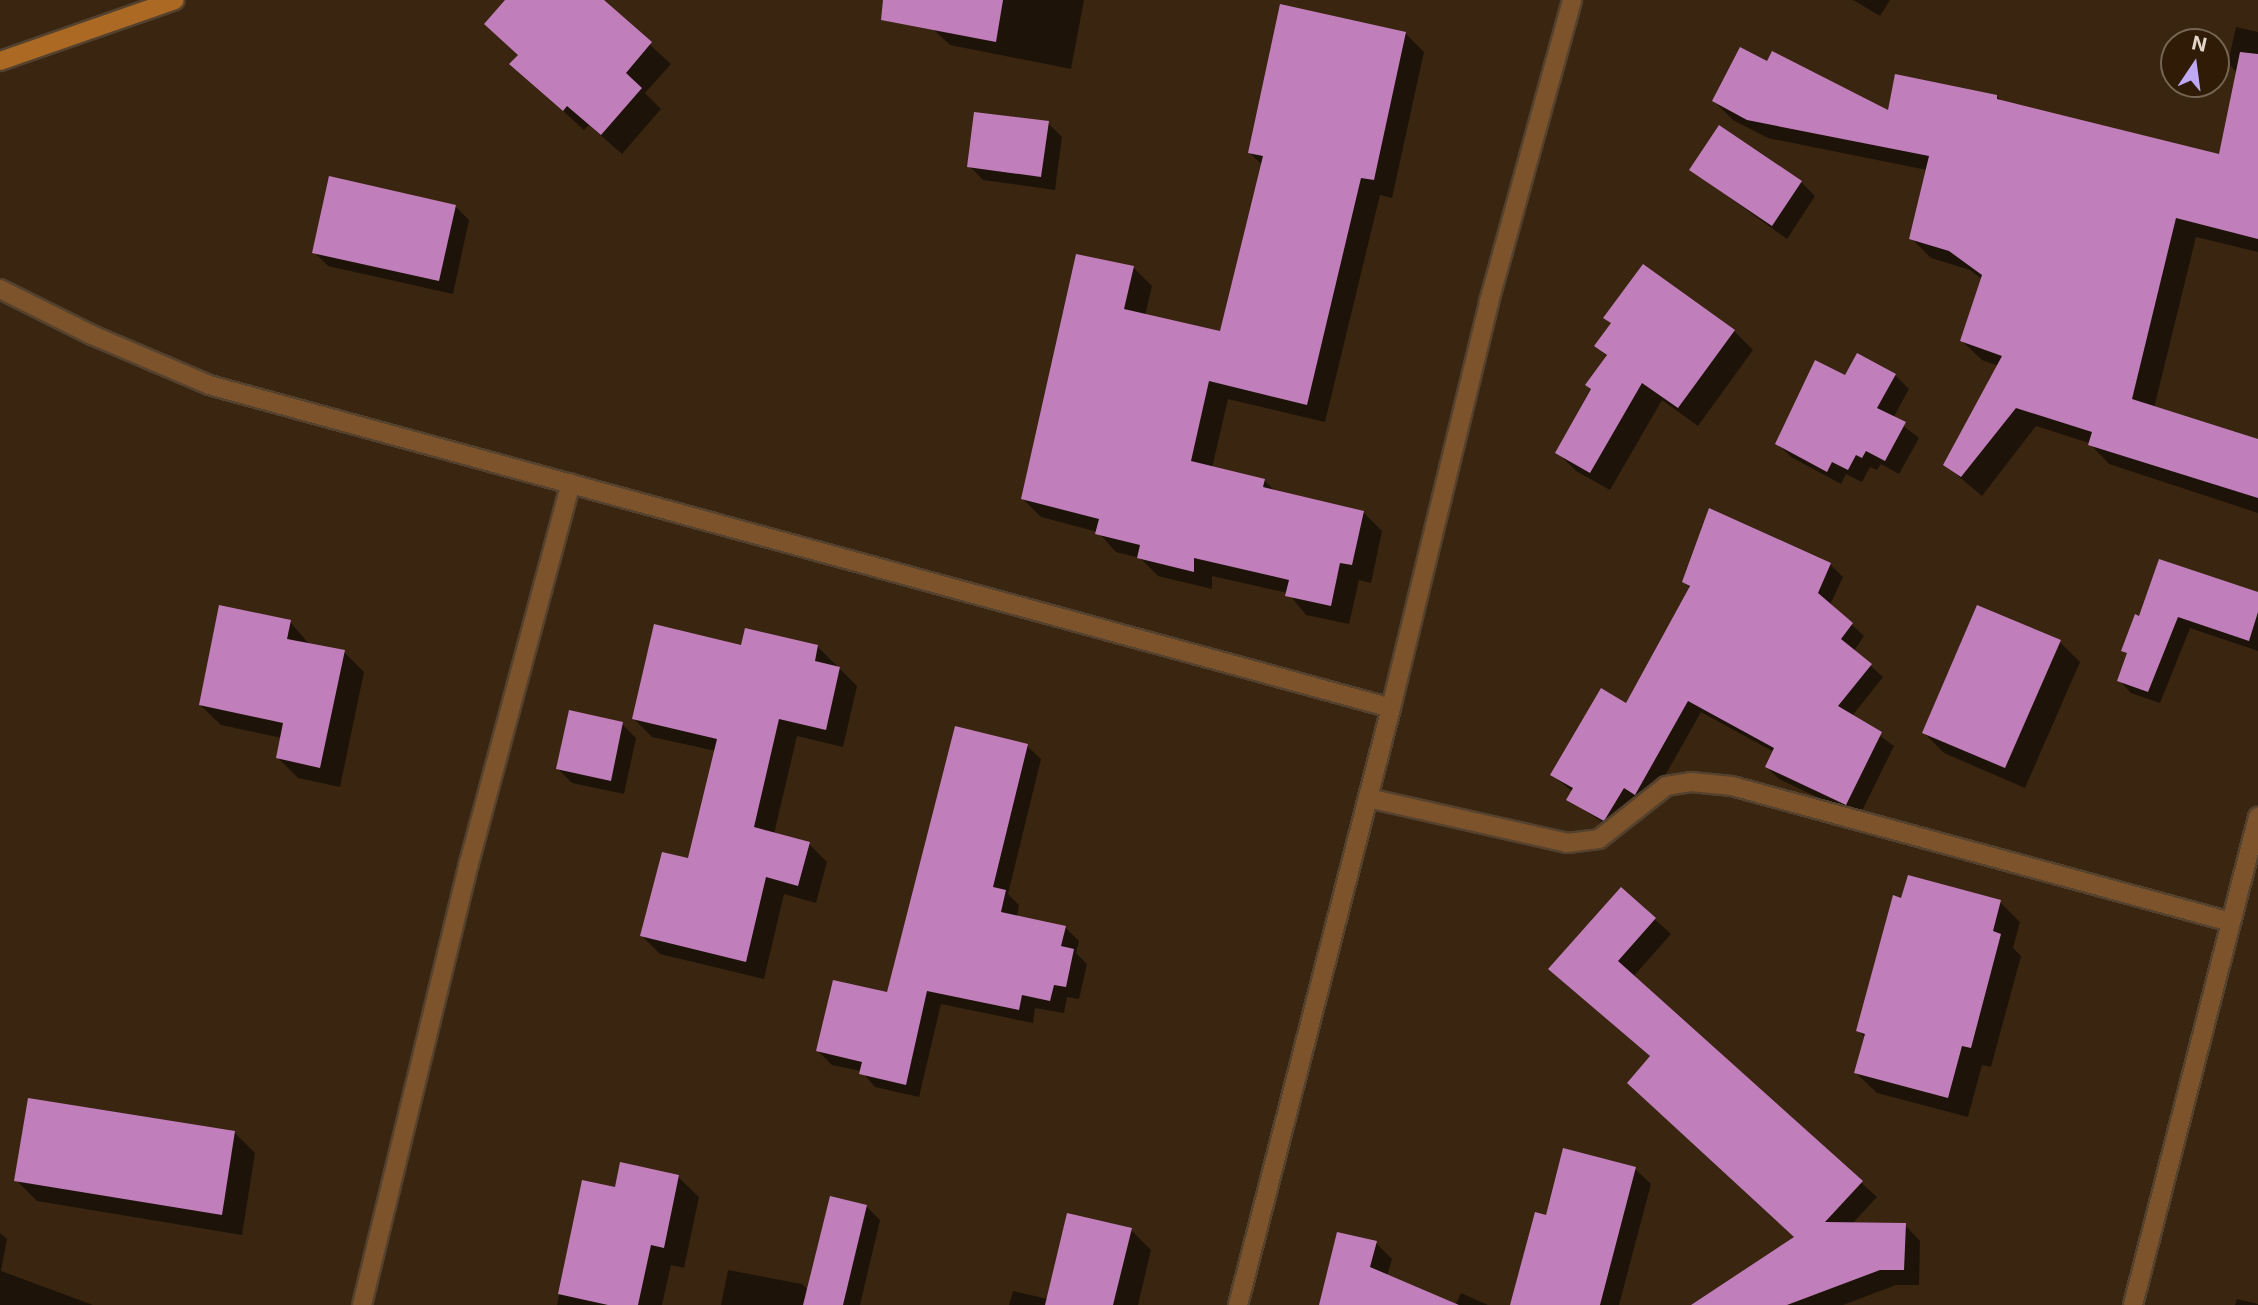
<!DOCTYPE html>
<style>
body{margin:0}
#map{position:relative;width:2258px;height:1305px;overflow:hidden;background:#392510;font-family:Inter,sans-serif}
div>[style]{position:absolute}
.shadow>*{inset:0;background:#0007}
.building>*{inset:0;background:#c07fbb}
.roads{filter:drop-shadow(2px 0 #54412e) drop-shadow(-2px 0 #54412e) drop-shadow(0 2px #54412e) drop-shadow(0 -2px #54412e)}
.lane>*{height:18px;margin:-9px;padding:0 9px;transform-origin:9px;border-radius:9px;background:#7d532c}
.street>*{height:18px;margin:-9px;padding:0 9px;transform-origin:9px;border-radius:9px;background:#7d532c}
.secondary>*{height:18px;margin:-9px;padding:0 9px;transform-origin:9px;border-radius:9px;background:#ab6923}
span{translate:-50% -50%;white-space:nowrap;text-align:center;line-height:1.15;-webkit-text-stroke:7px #2f1b06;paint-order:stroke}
.north{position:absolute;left:2160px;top:28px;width:70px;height:70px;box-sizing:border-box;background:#2f1b06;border:2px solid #776554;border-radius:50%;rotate:13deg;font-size:19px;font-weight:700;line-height:28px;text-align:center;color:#e3d5c9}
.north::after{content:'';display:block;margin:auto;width:24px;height:32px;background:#bfa9f4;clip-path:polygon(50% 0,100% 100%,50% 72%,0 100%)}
</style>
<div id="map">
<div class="shadow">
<div style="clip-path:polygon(537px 0,601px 0,671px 64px,645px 93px,661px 109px,622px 154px,589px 125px,584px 130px,512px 64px,520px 56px)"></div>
<div style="clip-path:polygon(938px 0,1084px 0,1071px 69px,950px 45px,933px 29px)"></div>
<div style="clip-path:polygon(1853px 0,1890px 0,1880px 16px)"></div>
<div style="clip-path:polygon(2236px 27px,2258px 32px,2258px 252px,2196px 237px,2154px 408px,2258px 441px,2258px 513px,2109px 464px,2089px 443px,2036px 426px,1982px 496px,1945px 465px,1999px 366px,1982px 360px,1962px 341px,1982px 279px,1970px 270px,1931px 258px,1911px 238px,1927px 170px,1768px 138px,1733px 120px,1714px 101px,1767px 63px,1890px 113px,1997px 96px,2003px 103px,2220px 156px,2237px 73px,2228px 63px)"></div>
<div style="clip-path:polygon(1405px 33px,1424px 52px,1392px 198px,1380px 195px,1325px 422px,1228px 399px,1212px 468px,1264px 480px,1276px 492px,1363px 512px,1382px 531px,1371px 583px,1359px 580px,1349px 624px,1306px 615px,1288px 593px,1212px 576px,1212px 589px,1158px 576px,1140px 558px,1116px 552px,1098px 532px,1041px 517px,1023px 499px,1134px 268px,1152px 286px,1145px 316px,1221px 334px,1262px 165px,1250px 153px)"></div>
<div style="clip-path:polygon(1048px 123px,1062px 137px,1055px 190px,983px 180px,969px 166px)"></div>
<div style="clip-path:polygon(1691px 170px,1801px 182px,1815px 196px,1787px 239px)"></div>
<div style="clip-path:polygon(455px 206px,469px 220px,453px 294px,328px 266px,314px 252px)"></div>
<div style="clip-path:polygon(1734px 331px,1753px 350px,1698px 426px,1662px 400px,1610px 490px,1576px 471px,1557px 452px,1607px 357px,1597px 346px)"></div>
<div style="clip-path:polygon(1895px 375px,1909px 389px,1893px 418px,1919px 438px,1899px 474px,1881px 464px,1877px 470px,1870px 467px,1862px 482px,1846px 474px,1841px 484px,1791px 457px,1777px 443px,1846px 378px)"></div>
<div style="clip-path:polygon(1830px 564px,1843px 577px,1830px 605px,1864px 636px,1854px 651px,1883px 677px,1852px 716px,1894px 746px,1859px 817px,1779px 779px,1767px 767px,1774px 752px,1701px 712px,1648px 806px,1617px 832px,1569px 800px,1573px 792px,1552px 775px,1627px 705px,1691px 589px,1684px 582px)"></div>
<div style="clip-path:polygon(2258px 594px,2258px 651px,2190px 628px,2160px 703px,2131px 693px,2119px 680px,2128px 655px,2123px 650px,2136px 617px)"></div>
<div style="clip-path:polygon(290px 622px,310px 645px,344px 652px,364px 672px,340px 787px,298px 778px,278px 758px,282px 738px,221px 725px,200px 705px)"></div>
<div style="clip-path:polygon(2060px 642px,2080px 662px,2025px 788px,1944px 753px,1924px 733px)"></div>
<div style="clip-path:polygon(817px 646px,857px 686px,843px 747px,797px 736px,774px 834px,809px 844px,827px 862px,816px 903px,784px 894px,764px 979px,660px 954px,642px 936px,690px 861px,716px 751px,652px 737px,634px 719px,742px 647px)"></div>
<div style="clip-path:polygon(622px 724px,636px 738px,624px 794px,572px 783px,558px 769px)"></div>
<div style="clip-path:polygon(1027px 746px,1041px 759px,1008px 894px,1019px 905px,1017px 917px,1065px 927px,1079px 941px,1076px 953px,1087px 964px,1079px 999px,1067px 997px,1064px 1013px,1035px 1008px,1033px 1023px,941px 1004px,919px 1097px,875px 1087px,861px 1071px,832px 1065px,818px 1051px,888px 994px)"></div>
<div style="clip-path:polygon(1621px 889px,1671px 934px,1633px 977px,1877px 1197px,1852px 1224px,1905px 1225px,1920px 1241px,1919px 1285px,1896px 1285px,1843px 1305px,1694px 1305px,1796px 1238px,1652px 1058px,1566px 984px)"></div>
<div style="clip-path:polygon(2000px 902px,2020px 922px,2013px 948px,2021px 956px,1991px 1067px,1982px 1065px,1968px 1117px,1877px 1093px,1856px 1073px,1866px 1038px,1858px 1031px)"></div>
<div style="clip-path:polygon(234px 1132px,255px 1153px,242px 1235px,37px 1201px,16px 1180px)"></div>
<div style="clip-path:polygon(1635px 1169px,1651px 1184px,1619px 1305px,1512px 1305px,1547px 1217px)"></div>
<div style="clip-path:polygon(678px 1177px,699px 1197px,684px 1268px,671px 1265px,662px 1305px,557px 1305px,583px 1182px,617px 1189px)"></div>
<div style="clip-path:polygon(866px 1206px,880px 1220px,860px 1305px,721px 1305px,728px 1270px,802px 1284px,809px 1291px)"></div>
<div style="clip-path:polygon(1131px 1230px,1151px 1250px,1138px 1305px,1009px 1305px,1013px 1291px,1048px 1299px)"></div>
<div style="clip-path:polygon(0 1233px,7px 1239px,1px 1271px,93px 1305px,0 1305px)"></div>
<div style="clip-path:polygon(1376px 1243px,1392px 1259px,1387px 1276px,1456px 1304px,1461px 1293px,1488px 1305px,1321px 1305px)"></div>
<div style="clip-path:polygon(2237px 1299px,2258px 1304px,2258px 1305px,2235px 1305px)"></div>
</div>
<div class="building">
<div style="clip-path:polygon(505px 0,604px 0,652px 42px,626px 73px,642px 88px,601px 135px,567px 106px,563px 111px,509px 64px,518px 55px,484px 24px)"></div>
<div style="clip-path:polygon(883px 0,1003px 0,996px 42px,881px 20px)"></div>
<div style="clip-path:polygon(1280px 4px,1406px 32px,1374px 180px,1361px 178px,1307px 405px,1209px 381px,1191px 461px,1265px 479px,1263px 487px,1364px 511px,1352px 565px,1340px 563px,1331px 606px,1285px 596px,1289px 580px,1194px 558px,1194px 572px,1137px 558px,1140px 545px,1095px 534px,1099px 519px,1021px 499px,1076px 254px,1134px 266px,1124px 309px,1220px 331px,1263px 156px,1248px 153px)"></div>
<div style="clip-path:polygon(1740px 47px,1767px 61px,1772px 51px,1888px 110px,1895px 74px,1997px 95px,1997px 99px,2219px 154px,2240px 52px,2258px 54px,2258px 239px,2176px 218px,2132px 399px,2258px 439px,2258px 498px,2088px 445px,2092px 432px,2016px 408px,1961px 477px,1943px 465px,2002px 356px,1960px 341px,1982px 275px,1949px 251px,1909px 239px,1929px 156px,1747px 120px,1712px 101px)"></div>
<div style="clip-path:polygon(974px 112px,1049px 121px,1041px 177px,967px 167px)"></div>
<div style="clip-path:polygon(1719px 125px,1802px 181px,1772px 226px,1689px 170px)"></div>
<div style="clip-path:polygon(329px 176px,456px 205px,439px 281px,312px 253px)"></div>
<div style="clip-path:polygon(1643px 264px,1735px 330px,1678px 408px,1642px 383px,1590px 473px,1555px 453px,1591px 389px,1585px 385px,1607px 355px,1594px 346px,1611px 323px,1603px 318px)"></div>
<div style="clip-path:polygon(1857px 353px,1896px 374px,1877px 408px,1906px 422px,1885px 461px,1866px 451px,1862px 458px,1856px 455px,1848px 470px,1832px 462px,1827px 472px,1775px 444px,1815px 360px,1845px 375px)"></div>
<div style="clip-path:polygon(1709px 508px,1831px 563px,1818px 593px,1853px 623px,1841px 639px,1872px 664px,1838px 706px,1882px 732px,1846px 805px,1765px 767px,1774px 748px,1688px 701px,1635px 795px,1624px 788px,1604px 821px,1566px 800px,1573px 788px,1550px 775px,1601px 688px,1626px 703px,1690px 586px,1682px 582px)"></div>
<div style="clip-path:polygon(2159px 559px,2258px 592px,2258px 612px,2249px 641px,2178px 617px,2148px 692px,2117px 681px,2127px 653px,2121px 651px,2135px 614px,2139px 616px)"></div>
<div style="clip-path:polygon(219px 605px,291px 620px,287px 639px,345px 650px,320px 768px,276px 758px,283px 723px,199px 705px)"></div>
<div style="clip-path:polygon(1977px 605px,2061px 640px,2005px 768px,1922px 733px)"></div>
<div style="clip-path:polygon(654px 624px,741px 645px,745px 628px,818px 645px,815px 661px,840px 667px,826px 730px,779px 719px,754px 827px,810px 842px,798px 886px,766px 877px,746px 962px,640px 936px,662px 852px,688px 858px,717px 739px,632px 719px)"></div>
<div style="clip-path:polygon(569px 710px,623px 722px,611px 781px,556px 769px)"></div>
<div style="clip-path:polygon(955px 726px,1028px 744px,993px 887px,1006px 890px,1001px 912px,1066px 926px,1061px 946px,1074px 949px,1066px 987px,1054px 985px,1050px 1001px,1022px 995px,1019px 1010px,927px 991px,906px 1085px,859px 1074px,862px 1062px,816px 1051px,833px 980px,887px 992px)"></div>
<div style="clip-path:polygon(1908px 875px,2001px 900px,1993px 931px,2001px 934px,1971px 1048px,1962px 1046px,1948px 1098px,1854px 1073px,1865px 1034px,1856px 1031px,1893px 895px,1901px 898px)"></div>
<div style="clip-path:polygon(1621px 887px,1656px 918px,1618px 961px,1863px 1181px,1825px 1222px,1906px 1223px,1904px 1270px,1880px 1270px,1787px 1305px,1691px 1305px,1794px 1237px,1627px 1083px,1650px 1056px,1548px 969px)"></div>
<div style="clip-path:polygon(28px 1098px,235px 1131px,222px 1215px,14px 1181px)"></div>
<div style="clip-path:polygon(1563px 1148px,1636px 1167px,1600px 1305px,1510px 1305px,1535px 1212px,1546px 1215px)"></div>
<div style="clip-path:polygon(620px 1162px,679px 1175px,664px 1248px,651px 1245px,638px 1305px,608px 1305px,558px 1294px,582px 1180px,615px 1187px)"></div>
<div style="clip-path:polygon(830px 1196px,867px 1205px,843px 1305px,803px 1305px)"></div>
<div style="clip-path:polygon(1067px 1213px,1132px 1228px,1113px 1305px,1045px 1305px)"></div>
<div style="clip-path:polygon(1337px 1232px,1377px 1241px,1370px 1267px,1459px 1305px,1319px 1305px)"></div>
</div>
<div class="roads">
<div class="lane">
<div style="left:2133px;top:1305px;width:504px;rotate:-75.63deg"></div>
</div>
<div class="street">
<div style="left:0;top:289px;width:103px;rotate:26.6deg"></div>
<div style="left:92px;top:335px;width:127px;rotate:23.1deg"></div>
<div style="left:209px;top:385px;width:1225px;rotate:15.28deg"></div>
<div style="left:1368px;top:798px;width:204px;rotate:12.7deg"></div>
<div style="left:1567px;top:843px;width:32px;rotate:-7deg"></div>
<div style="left:1599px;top:839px;width:85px;rotate:-38.3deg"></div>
<div style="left:1666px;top:786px;width:25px;rotate:-9deg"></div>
<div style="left:1691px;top:782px;width:41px;rotate:5.6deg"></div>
<div style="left:1732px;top:786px;width:517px;rotate:15.25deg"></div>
<div style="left:362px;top:1305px;width:455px;rotate:-76.4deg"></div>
<div style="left:469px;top:863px;width:393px;rotate:-75deg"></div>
<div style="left:1238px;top:1305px;width:616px;rotate:-75.63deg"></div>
<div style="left:1391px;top:708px;width:418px;rotate:-76.4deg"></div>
<div style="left:1489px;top:302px;width:313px;rotate:-74.6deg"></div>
</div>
<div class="secondary">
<div style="left:0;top:61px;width:185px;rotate:-19.2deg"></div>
</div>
</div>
<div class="north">N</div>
</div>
